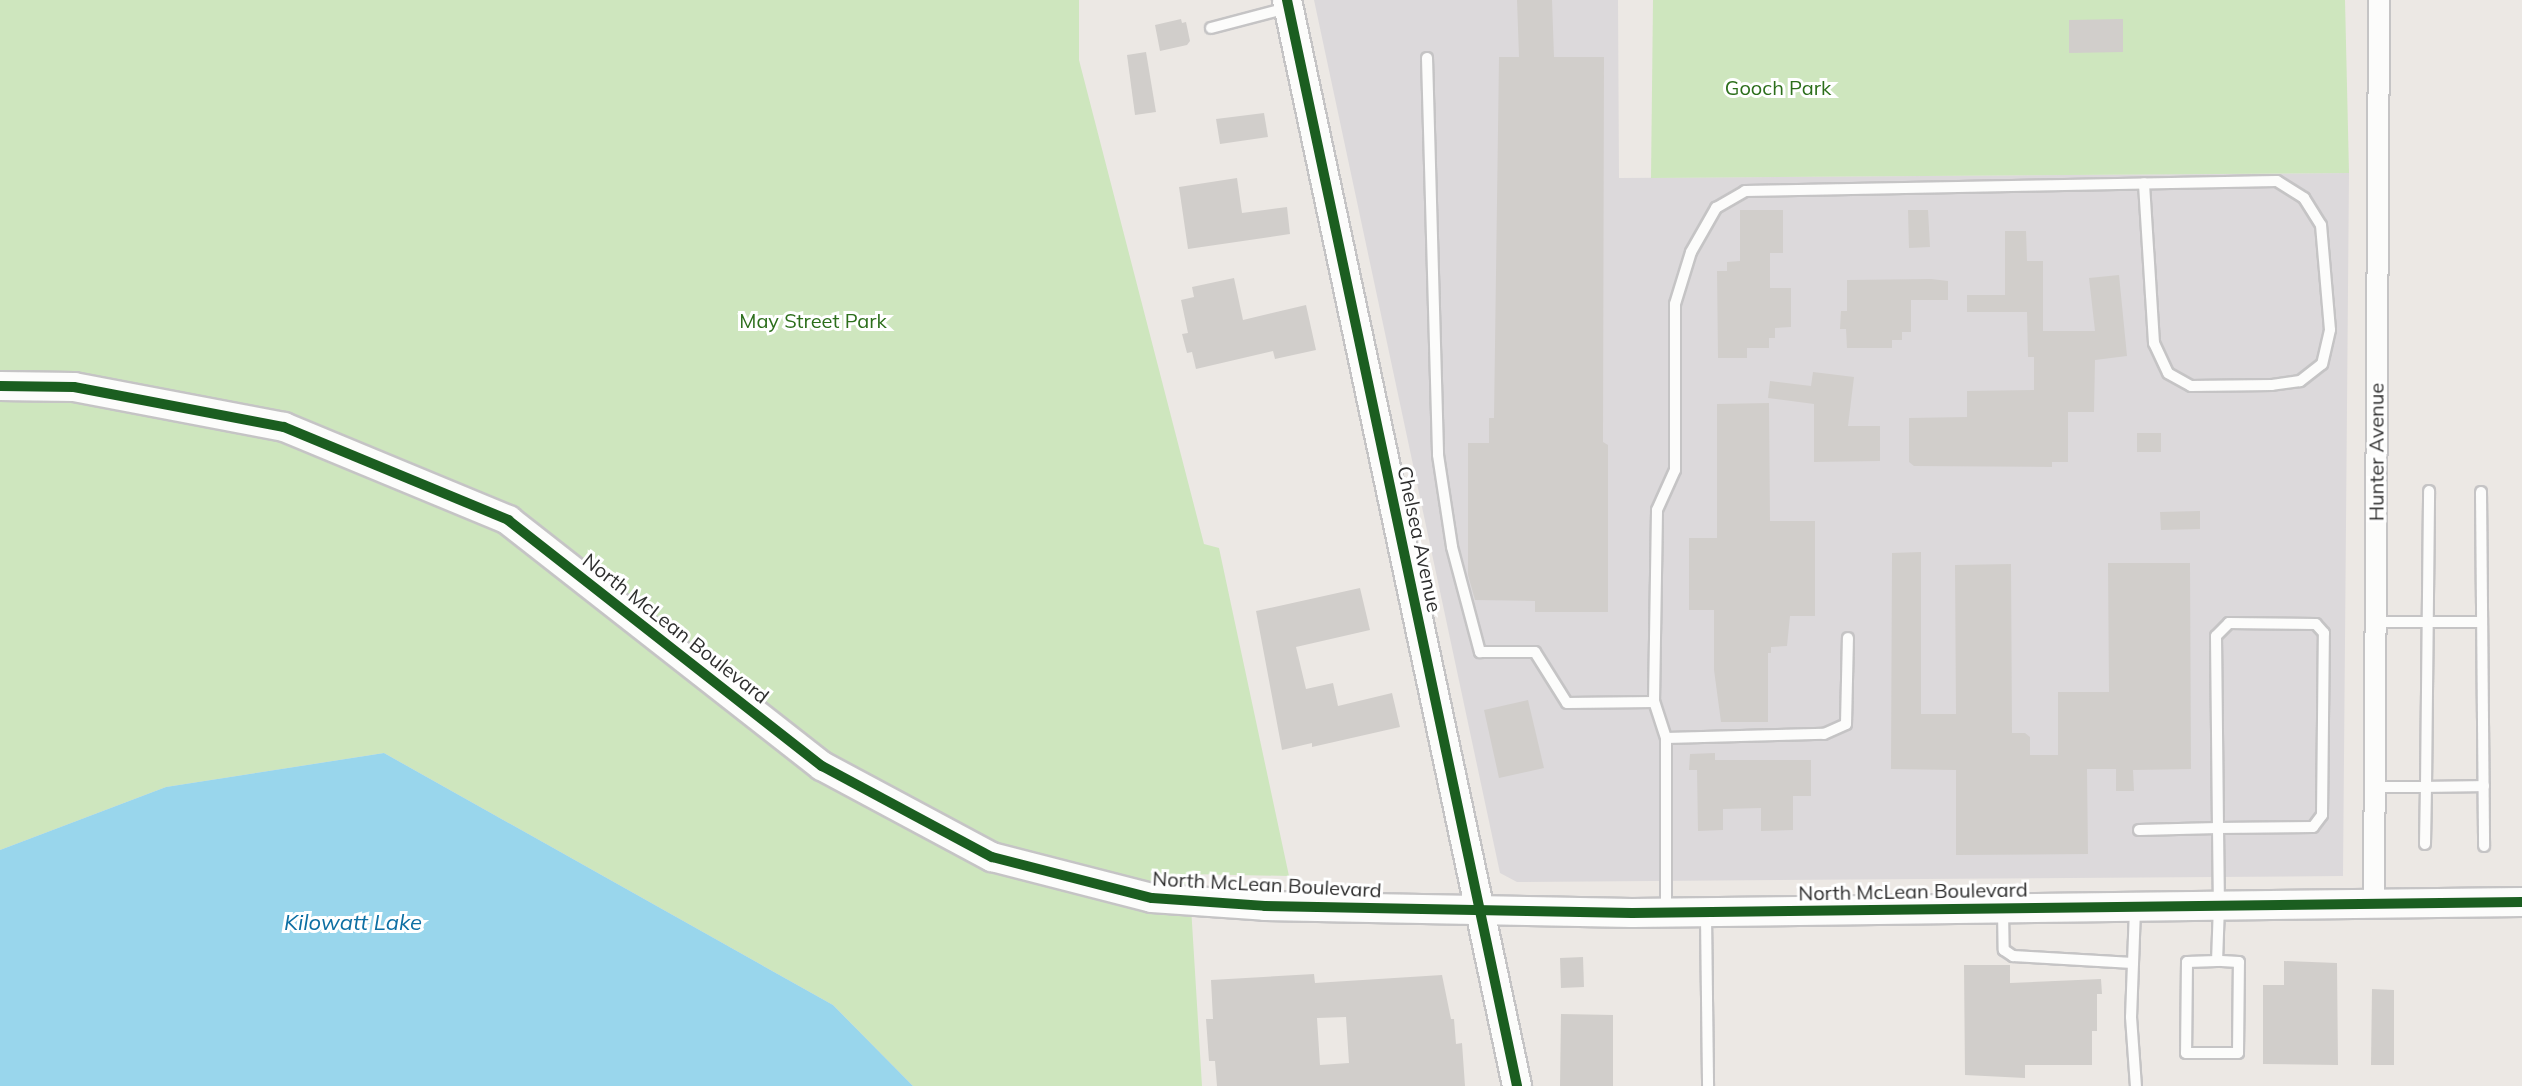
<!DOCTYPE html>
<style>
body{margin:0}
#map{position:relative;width:2522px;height:1086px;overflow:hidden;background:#ece8e4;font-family:Mulish,sans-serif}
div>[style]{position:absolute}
.industrial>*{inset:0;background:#dcd9db}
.green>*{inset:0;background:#cee6be}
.water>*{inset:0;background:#99d6ec}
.building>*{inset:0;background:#d1cecb}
.roads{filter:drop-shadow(2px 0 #c5c4c5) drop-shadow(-2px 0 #c5c4c5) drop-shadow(0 2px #c5c4c5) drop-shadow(0 -2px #c5c4c5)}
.lane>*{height:10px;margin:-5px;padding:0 5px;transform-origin:5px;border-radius:5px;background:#fcfcfb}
.street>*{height:20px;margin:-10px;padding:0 10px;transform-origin:10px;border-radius:10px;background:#fcfcfb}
.secondary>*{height:28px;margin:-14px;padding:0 14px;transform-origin:14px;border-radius:14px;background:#fcfcfb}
.cycleway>*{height:10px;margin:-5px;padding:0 5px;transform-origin:5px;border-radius:5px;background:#1b5e20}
span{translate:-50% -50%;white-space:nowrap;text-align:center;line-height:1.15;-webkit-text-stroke:6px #fff;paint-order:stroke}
.park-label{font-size:20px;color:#2c6e1b}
.street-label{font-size:20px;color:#2e2e2e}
.water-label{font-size:22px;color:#0d6fa3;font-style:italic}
</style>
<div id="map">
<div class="industrial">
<div style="clip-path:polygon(1314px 0,1618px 0,1619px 178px,2349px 173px,2343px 876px,1517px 882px,1500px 873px)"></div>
</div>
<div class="green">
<div style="clip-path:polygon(0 0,1079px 0,1079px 60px,1204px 544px,1219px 548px,1289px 876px,1189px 874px,1202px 1086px,913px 1086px,833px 1005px,384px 753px,166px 787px,0 850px,0 387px,67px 373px,0 372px)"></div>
<div style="clip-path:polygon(1653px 0,2345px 0,2349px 173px,1651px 178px)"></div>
</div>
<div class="water">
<div style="clip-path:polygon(384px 753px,833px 1005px,913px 1086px,0 1086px,0 850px,166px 787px)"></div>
</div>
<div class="building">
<div style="clip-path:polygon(1517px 0,1552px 0,1554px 57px,1604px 57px,1603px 442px,1608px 445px,1608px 612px,1535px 612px,1535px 601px,1475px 600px,1468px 575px,1468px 443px,1489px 443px,1489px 418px,1494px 418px,1499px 57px,1519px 57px)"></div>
<div style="clip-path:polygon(1181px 19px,1182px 23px,1186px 22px,1190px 41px,1187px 45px,1160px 51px,1155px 25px)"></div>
<div style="clip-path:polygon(2123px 19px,2123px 52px,2069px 53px,2069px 20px)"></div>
<div style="clip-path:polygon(1146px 52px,1156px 112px,1135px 115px,1127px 55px)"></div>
<div style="clip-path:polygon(1264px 113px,1268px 137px,1220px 144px,1216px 119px)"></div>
<div style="clip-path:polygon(1237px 178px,1242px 213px,1287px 207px,1290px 234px,1188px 249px,1179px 187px)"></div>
<div style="clip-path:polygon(1740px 210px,1783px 210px,1783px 253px,1770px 253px,1770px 288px,1791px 288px,1791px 327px,1775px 328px,1775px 338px,1769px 338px,1769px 348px,1747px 348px,1747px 358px,1718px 358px,1717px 271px,1727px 271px,1727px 262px,1740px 261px)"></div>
<div style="clip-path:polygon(1908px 210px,1928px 210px,1930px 247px,1909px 248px)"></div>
<div style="clip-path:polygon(2005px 231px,2026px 231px,2027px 261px,2043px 261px,2043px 331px,2095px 331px,2089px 278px,2119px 275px,2127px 356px,2095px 360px,2094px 412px,2068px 412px,2068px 462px,2052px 462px,2052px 467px,1914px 466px,1909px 462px,1909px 418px,1967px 417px,1967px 391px,2034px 390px,2034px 357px,2028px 357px,2027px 312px,1967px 312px,1967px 295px,2005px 295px)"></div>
<div style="clip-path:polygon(1234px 278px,1243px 320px,1306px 305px,1316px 350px,1275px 359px,1273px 351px,1196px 369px,1192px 352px,1187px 353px,1182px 334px,1188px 333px,1181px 300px,1194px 297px,1192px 287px)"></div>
<div style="clip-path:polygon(1931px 279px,1948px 281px,1948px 300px,1911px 300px,1911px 332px,1902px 332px,1902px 340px,1892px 340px,1892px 348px,1847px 348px,1846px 329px,1840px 329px,1841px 311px,1847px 311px,1847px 280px)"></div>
<div style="clip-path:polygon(1813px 372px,1854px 377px,1848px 426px,1880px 426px,1880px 461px,1814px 462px,1814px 404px,1768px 398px,1770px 381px,1811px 386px)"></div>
<div style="clip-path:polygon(1769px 403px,1770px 521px,1815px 521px,1815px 616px,1790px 616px,1787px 646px,1771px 647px,1771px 653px,1768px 653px,1768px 722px,1721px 722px,1714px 670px,1714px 610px,1689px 610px,1689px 538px,1717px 538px,1717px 404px)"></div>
<div style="clip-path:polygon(2137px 433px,2161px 433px,2161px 452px,2137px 452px)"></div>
<div style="clip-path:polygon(2200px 511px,2200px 529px,2161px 530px,2160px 512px)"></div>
<div style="clip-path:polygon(1921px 552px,1921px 714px,1956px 714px,1955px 565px,2011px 564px,2012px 733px,2025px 733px,2030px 737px,2030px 755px,2058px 755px,2058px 692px,2109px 692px,2108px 563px,2190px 563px,2191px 769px,2133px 770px,2134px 791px,2116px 791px,2116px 769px,2087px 769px,2088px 854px,1956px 855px,1956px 770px,1891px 769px,1892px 553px)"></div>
<div style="clip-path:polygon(1360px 588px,1370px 630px,1296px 647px,1306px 689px,1333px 683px,1338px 706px,1392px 693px,1400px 727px,1312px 747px,1312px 743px,1282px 750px,1256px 611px)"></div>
<div style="clip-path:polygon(1528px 700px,1544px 768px,1499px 778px,1484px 710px)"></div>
<div style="clip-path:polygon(1715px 753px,1715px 760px,1811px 760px,1811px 796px,1793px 796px,1793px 830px,1761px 831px,1761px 808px,1723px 809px,1723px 830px,1698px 831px,1697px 770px,1689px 770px,1690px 754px)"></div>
<div style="clip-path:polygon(1583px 957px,1584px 987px,1561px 988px,1560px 958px)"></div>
<div style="clip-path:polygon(2284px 961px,2337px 963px,2338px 1065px,2263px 1064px,2263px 985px,2284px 985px)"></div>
<div style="clip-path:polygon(1964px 965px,2010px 965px,2010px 983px,2101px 979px,2102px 994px,2097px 994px,2097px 1031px,2092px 1031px,2092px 1065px,2025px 1065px,2025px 1078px,1965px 1075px)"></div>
<div style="clip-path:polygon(evenodd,1314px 974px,1315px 983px,1442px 975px,1451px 1019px,1454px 1019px,1456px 1044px,1462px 1043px,1465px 1086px,1217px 1086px,1215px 1061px,1209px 1061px,1206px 1019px,1213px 1019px,1211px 980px,1314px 974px,1346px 1017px,1349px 1063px,1320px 1065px,1317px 1018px,1346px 1017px)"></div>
<div style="clip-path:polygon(2372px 989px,2394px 990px,2394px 1065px,2371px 1065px)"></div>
<div style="clip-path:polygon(1561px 1014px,1613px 1015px,1613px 1086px,1560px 1086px)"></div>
</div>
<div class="roads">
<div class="lane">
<div style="left:1211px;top:28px;width:79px;rotate:-14.7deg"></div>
<div style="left:1427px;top:58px;width:397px;rotate:88.4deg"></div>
<div style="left:1438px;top:455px;width:93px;rotate:81.3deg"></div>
<div style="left:1452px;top:547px;width:109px;rotate:75.1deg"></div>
<div style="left:1480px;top:652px;width:55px"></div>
<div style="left:1535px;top:652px;width:60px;rotate:57.9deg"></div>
<div style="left:1567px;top:703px;width:87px;rotate:-0.7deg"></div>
<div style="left:2481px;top:492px;width:354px;rotate:89.5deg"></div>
<div style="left:2375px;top:622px;width:106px"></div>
<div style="left:1666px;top:738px;width:158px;rotate:-1.5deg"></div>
<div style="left:1824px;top:734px;width:24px;rotate:-24deg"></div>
<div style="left:1846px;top:724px;width:86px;rotate:-88.7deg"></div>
<div style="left:2374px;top:787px;width:52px"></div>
<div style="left:2426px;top:787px;width:296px;rotate:-89.4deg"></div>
<div style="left:2139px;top:830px;width:79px;rotate:-1.5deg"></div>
<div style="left:2218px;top:828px;width:95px;rotate:-0.6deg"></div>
<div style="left:2313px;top:827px;width:15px;rotate:-53deg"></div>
<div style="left:2322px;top:815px;width:182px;rotate:-89.4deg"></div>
<div style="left:2324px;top:633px;width:12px;rotate:-132deg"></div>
<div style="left:2316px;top:624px;width:87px;rotate:-179.3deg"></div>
<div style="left:2229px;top:623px;width:18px;rotate:135deg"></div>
<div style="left:2216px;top:636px;width:192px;rotate:89.4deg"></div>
<div style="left:2218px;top:828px;width:77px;rotate:89.3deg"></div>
<div style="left:2219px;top:905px;width:56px;rotate:92deg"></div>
<div style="left:2217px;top:961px;width:30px;rotate:178deg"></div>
<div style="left:2187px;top:962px;width:91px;rotate:90.6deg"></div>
<div style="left:2186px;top:1053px;width:52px"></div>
<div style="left:2238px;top:1053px;width:91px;rotate:-89.4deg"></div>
<div style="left:2239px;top:962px;width:22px;rotate:-177deg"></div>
<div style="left:2425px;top:844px;width:57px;rotate:-89deg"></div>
<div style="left:2426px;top:787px;width:58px;rotate:-1deg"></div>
<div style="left:2135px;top:909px;width:108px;rotate:92.1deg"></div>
<div style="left:2131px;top:1017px;width:69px;rotate:85.9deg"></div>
<div style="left:1666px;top:910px;width:172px;rotate:-90deg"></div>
<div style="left:1666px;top:738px;width:38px;rotate:-108deg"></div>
<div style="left:1654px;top:702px;width:192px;rotate:-89.1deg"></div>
<div style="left:1657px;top:510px;width:44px;rotate:-65.8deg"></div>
<div style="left:1675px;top:470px;width:166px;rotate:-90deg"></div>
<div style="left:1675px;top:304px;width:54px;rotate:-72.9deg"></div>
<div style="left:1691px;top:252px;width:51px;rotate:-60.4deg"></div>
<div style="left:1716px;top:208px;width:34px;rotate:-30deg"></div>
<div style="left:1745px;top:191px;width:532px;rotate:-1.08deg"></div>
<div style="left:2277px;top:181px;width:32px;rotate:32deg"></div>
<div style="left:2304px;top:198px;width:32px;rotate:58deg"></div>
<div style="left:2321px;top:225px;width:105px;rotate:85.1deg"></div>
<div style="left:2330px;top:330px;width:35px;rotate:103deg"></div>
<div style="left:2322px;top:364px;width:28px;rotate:142deg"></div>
<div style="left:2300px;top:381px;width:28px;rotate:172deg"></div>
<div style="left:2272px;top:385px;width:81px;rotate:179.3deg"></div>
<div style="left:2191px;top:386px;width:26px;rotate:-151deg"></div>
<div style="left:2168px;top:373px;width:33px;rotate:-115deg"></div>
<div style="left:2154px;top:343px;width:160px;rotate:-93.6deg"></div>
<div style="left:2003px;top:911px;width:39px;rotate:89deg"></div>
<div style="left:2004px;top:950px;width:11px;rotate:34deg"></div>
<div style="left:2013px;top:956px;width:120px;rotate:3.3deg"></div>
<div style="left:1706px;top:916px;width:170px;rotate:89.3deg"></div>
</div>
<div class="street">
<div style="left:2374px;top:904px;width:904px;rotate:-89.68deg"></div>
</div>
<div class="secondary">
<div style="left:1287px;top:0;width:1110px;rotate:78.04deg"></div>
<div style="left:0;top:386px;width:74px;rotate:0.8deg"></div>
<div style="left:74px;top:387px;width:214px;rotate:10.8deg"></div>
<div style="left:284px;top:427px;width:243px;rotate:22.5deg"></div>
<div style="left:508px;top:520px;width:399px;rotate:38.1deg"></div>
<div style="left:822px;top:766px;width:193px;rotate:28.2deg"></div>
<div style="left:992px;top:857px;width:165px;rotate:14.4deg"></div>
<div style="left:1152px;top:898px;width:113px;rotate:4deg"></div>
<div style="left:1265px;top:906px;width:367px;rotate:1.1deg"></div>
<div style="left:1632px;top:913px;width:890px;rotate:-0.71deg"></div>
</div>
</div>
<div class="cycleway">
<div style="left:1287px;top:0;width:1110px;rotate:78.04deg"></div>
<div style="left:0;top:386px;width:74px;rotate:0.8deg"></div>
<div style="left:74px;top:387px;width:214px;rotate:10.8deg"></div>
<div style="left:284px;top:427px;width:243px;rotate:22.5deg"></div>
<div style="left:508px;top:520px;width:399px;rotate:38.1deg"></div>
<div style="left:822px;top:766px;width:193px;rotate:28.2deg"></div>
<div style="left:992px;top:857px;width:165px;rotate:14.4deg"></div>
<div style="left:1152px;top:898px;width:113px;rotate:4deg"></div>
<div style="left:1265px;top:906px;width:367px;rotate:1.1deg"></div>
<div style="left:1632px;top:913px;width:890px;rotate:-0.71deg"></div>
</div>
<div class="park-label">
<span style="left:1778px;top:87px">Gooch Park</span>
<span style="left:813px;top:320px">May Street Park</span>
</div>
<div class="street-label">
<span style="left:2376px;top:452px;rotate:-90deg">Hunter Avenue</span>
<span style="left:1420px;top:539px;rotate:78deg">Chelsea Avenue</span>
<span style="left:676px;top:628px;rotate:38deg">North McLean Boulevard</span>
<span style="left:1267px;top:884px;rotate:3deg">North McLean Boulevard</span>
<span style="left:1913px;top:891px;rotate:-1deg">North McLean Boulevard</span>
</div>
<div class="water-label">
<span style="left:353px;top:923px">Kilowatt Lake</span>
</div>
</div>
